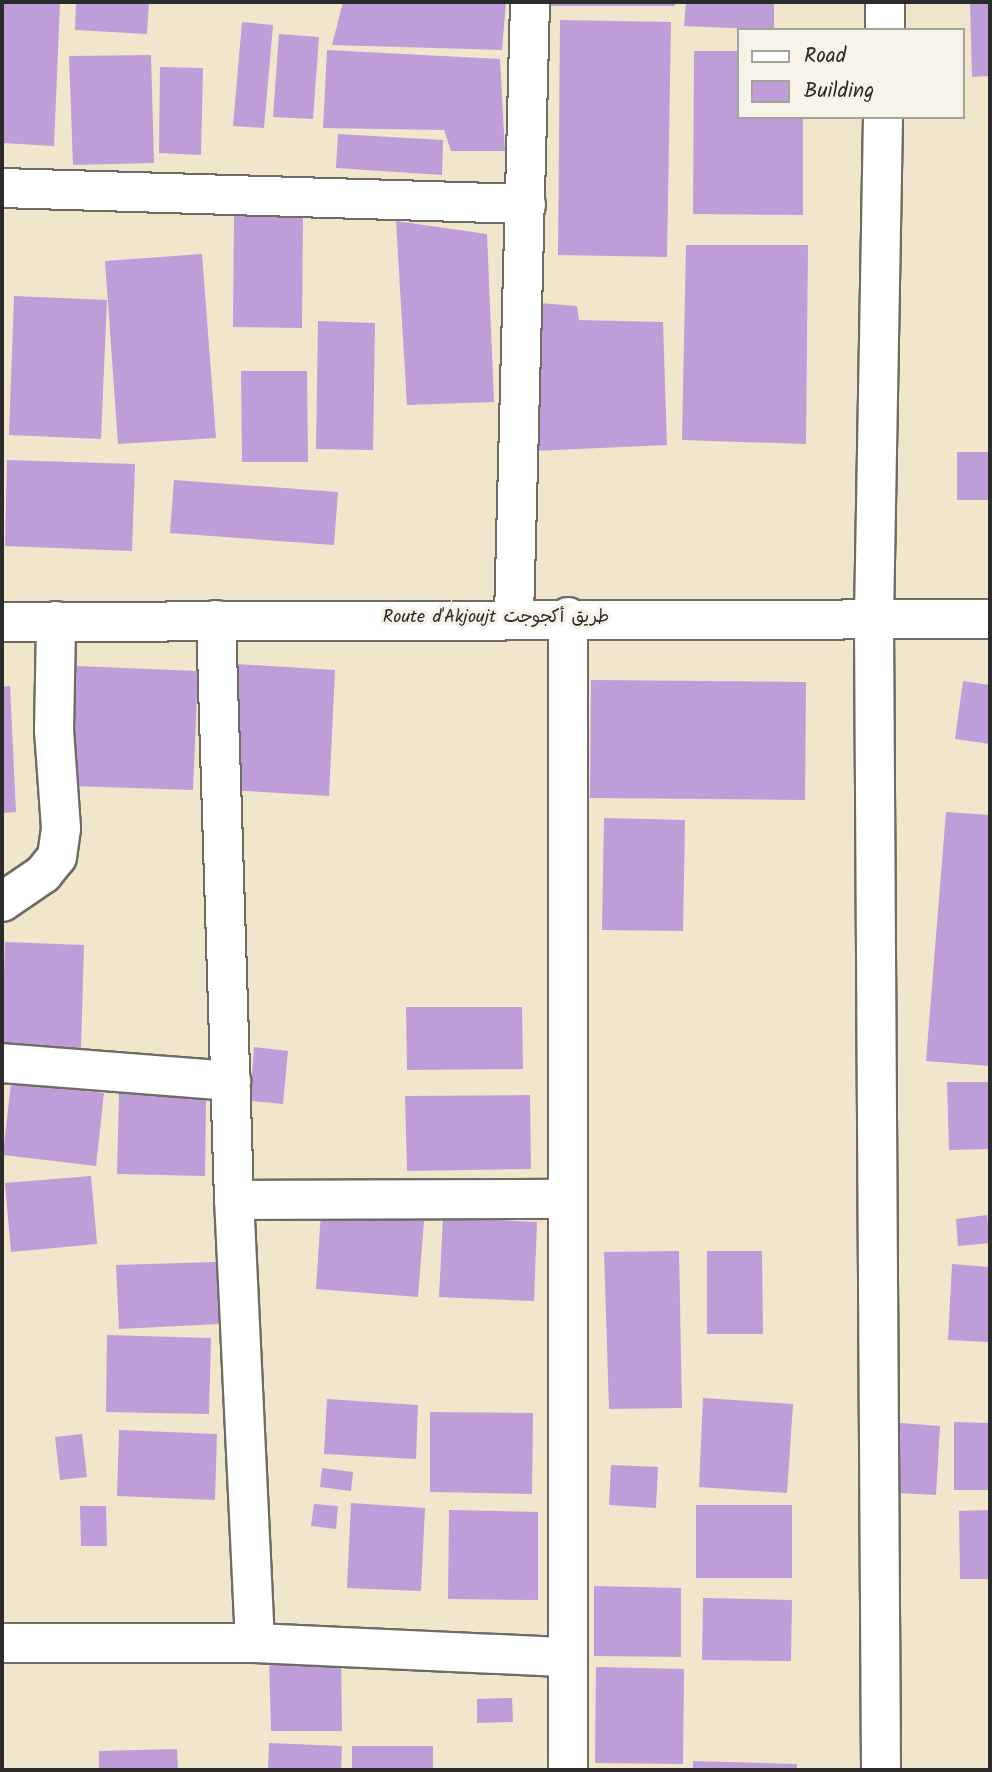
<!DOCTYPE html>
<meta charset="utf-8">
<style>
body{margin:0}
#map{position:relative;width:992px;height:1772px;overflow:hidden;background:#efe6cc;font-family:Kalam,"Playpen Sans Arabic",sans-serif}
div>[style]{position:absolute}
.building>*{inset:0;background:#bd9ed9}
.roads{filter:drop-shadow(2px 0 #706c63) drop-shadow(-2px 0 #706c63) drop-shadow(0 2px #706c63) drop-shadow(0 -2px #706c63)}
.street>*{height:38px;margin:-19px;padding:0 19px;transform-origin:19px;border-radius:19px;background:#fff}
.highway>*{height:38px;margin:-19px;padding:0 19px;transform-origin:19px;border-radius:19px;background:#fff}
span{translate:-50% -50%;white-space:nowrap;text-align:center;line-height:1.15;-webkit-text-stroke:7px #f7f3e8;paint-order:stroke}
.street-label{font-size:18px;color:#2b2b2b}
.frame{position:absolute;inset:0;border:4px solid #2b2b2b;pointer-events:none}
.legend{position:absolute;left:737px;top:28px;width:228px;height:91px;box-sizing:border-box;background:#f7f3e8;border:2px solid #a5a39c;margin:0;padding:9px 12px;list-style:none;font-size:21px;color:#2b2b2b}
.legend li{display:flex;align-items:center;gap:14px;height:35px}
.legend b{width:35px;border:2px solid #a5a39c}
</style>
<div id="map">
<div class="building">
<div style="clip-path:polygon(2px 2px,60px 2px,54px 146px,2px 143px)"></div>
<div style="clip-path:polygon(76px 2px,149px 2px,147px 34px,75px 30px)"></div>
<div style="clip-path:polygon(343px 2px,506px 2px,502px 50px,332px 45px)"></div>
<div style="clip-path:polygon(546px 2px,675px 2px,675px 6px,546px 6px)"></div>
<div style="clip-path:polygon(686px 2px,774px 2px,774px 30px,684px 26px)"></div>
<div style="clip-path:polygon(970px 2px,990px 2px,990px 76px,972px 77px)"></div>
<div style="clip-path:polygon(560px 20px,671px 22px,667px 257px,558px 255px)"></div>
<div style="clip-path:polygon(242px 22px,273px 25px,264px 128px,233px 126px)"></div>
<div style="clip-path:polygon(279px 34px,319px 37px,313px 119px,273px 117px)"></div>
<div style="clip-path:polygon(327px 50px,500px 59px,505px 151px,451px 151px,444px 130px,323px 128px)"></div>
<div style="clip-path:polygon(694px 51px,738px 51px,738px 117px,803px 117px,803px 215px,693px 214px)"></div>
<div style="clip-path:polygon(151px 55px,154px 163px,73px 165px,69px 56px)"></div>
<div style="clip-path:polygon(160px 67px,203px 68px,201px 155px,159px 153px)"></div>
<div style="clip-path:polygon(338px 134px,443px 140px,442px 175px,336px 168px)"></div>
<div style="clip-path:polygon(234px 215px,303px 216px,302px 328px,233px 327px)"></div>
<div style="clip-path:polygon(396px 221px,487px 234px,494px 402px,407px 405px)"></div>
<div style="clip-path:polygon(686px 245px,808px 245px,806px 444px,682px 440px)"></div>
<div style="clip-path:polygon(202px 254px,216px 438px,118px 444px,105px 261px)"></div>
<div style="clip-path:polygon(14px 296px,107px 300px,101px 439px,9px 435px)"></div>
<div style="clip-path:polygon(539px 303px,577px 306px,579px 320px,663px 322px,667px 445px,533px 451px)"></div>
<div style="clip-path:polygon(318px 321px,375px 323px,373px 450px,316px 449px)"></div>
<div style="clip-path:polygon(241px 371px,307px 371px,308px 462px,242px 462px)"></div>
<div style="clip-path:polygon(957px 452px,990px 452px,990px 500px,957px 500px)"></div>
<div style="clip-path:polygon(7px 460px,135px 464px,132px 551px,5px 546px)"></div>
<div style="clip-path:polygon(174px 480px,338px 492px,334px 545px,170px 533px)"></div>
<div style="clip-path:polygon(236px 664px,335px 670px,329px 796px,230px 790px)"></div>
<div style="clip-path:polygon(76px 666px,198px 671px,193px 790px,72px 786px)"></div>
<div style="clip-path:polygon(591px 680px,806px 682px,805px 800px,590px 798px)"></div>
<div style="clip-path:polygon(963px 681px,990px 685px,990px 744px,955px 739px)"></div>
<div style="clip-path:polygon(10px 686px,16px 812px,2px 813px,2px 687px)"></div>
<div style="clip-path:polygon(946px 812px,990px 815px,990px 1066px,926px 1061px)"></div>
<div style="clip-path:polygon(604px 818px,685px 820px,683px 931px,602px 930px)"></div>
<div style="clip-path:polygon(5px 942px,84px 945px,81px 1049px,2px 1047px)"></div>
<div style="clip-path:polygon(406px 1007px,522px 1007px,523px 1069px,407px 1070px)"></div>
<div style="clip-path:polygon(254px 1047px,288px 1051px,283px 1104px,250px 1101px)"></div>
<div style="clip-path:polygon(947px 1082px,990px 1082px,990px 1149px,949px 1150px)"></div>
<div style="clip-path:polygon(11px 1083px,104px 1093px,96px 1166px,3px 1155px)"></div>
<div style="clip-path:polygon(119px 1093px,206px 1096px,205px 1176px,117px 1174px)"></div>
<div style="clip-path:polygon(530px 1095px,531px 1169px,407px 1171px,405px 1096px)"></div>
<div style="clip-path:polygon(91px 1176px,97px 1244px,11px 1252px,5px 1183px)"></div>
<div style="clip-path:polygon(321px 1212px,424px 1221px,418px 1297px,316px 1289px)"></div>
<div style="clip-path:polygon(987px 1215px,990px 1243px,958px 1246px,956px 1219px)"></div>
<div style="clip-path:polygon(443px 1217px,537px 1222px,534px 1301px,439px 1297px)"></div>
<div style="clip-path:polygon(679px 1251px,682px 1408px,609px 1409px,604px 1252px)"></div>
<div style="clip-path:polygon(707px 1251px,762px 1251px,763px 1334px,707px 1334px)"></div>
<div style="clip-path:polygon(216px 1262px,219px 1324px,119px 1329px,116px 1265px)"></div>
<div style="clip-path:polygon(952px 1264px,990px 1267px,988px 1342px,948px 1340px)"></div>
<div style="clip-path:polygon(107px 1335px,211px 1338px,209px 1414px,106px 1412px)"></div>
<div style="clip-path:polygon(703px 1398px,793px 1404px,787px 1493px,699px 1487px)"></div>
<div style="clip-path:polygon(327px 1399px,418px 1405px,416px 1459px,324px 1454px)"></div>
<div style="clip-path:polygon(430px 1412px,533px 1413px,532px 1494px,430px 1492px)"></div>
<div style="clip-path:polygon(954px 1422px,990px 1423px,990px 1490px,954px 1490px)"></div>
<div style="clip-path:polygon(900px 1423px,940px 1426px,936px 1495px,897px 1493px)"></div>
<div style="clip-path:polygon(119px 1430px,217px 1434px,215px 1500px,117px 1496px)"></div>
<div style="clip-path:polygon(82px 1434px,87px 1477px,60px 1480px,55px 1437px)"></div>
<div style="clip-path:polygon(611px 1465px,658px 1467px,656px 1508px,609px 1505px)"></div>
<div style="clip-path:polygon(322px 1468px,353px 1472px,351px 1491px,320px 1487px)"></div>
<div style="clip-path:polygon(351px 1503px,425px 1508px,421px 1591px,347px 1588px)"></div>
<div style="clip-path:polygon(314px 1504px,338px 1506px,336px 1529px,311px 1526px)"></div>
<div style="clip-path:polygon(696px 1505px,792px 1505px,792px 1578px,696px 1578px)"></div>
<div style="clip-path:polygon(80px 1506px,106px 1506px,107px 1546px,81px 1546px)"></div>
<div style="clip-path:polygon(449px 1510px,538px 1512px,538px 1600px,448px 1599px)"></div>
<div style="clip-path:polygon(990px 1510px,990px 1579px,960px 1579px,959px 1511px)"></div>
<div style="clip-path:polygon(594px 1586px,681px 1588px,681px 1657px,594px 1656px)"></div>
<div style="clip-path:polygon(703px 1598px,792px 1600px,791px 1661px,702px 1660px)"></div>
<div style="clip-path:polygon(341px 1657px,342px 1731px,271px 1731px,269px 1658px)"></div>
<div style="clip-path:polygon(596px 1667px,684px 1669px,683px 1764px,595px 1763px)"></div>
<div style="clip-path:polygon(512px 1698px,513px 1722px,477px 1723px,477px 1699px)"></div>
<div style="clip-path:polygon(269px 1743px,342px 1746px,341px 1770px,268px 1770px)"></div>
<div style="clip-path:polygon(352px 1746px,433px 1746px,433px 1770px,352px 1770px)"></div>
<div style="clip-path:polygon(177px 1749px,178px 1770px,99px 1770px,99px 1751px)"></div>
<div style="clip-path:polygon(693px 1761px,797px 1764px,797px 1770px,693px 1770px)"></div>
</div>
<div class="roads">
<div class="street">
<div style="left:885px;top:30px;width:28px;rotate:-90deg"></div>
<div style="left:2px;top:188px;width:524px;rotate:1.75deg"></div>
<div style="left:514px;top:617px;width:615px;rotate:-88.51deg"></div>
<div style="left:216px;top:620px;width:580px;rotate:88.22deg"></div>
<div style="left:2px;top:902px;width:50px;rotate:-34.3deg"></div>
<div style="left:43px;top:874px;width:22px;rotate:-51deg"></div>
<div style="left:57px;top:857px;width:29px;rotate:-82deg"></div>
<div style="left:61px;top:828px;width:98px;rotate:-94.1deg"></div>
<div style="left:54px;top:730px;width:109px;rotate:-88.9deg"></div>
<div style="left:2px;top:1063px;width:230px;rotate:4.5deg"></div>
<div style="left:2px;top:1643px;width:253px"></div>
<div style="left:255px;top:1643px;width:312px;rotate:2.6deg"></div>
<div style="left:255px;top:1643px;width:443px;rotate:-92.7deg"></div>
<div style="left:234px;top:1200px;width:334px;rotate:-0.2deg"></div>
<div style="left:568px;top:1770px;width:1153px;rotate:-90deg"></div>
<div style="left:881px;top:1770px;width:1152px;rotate:-90.35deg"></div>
<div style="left:874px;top:618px;width:501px;rotate:-88.97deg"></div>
</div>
<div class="highway">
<div style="left:2px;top:622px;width:988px;rotate:-0.17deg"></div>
</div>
</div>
<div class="street-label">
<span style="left:496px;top:618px">Route d'Akjoujt طريق أكجوجت</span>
</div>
<div class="frame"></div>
<ul class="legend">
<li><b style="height:9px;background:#fff"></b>Road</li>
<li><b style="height:19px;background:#bd9ed9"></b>Building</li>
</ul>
</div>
